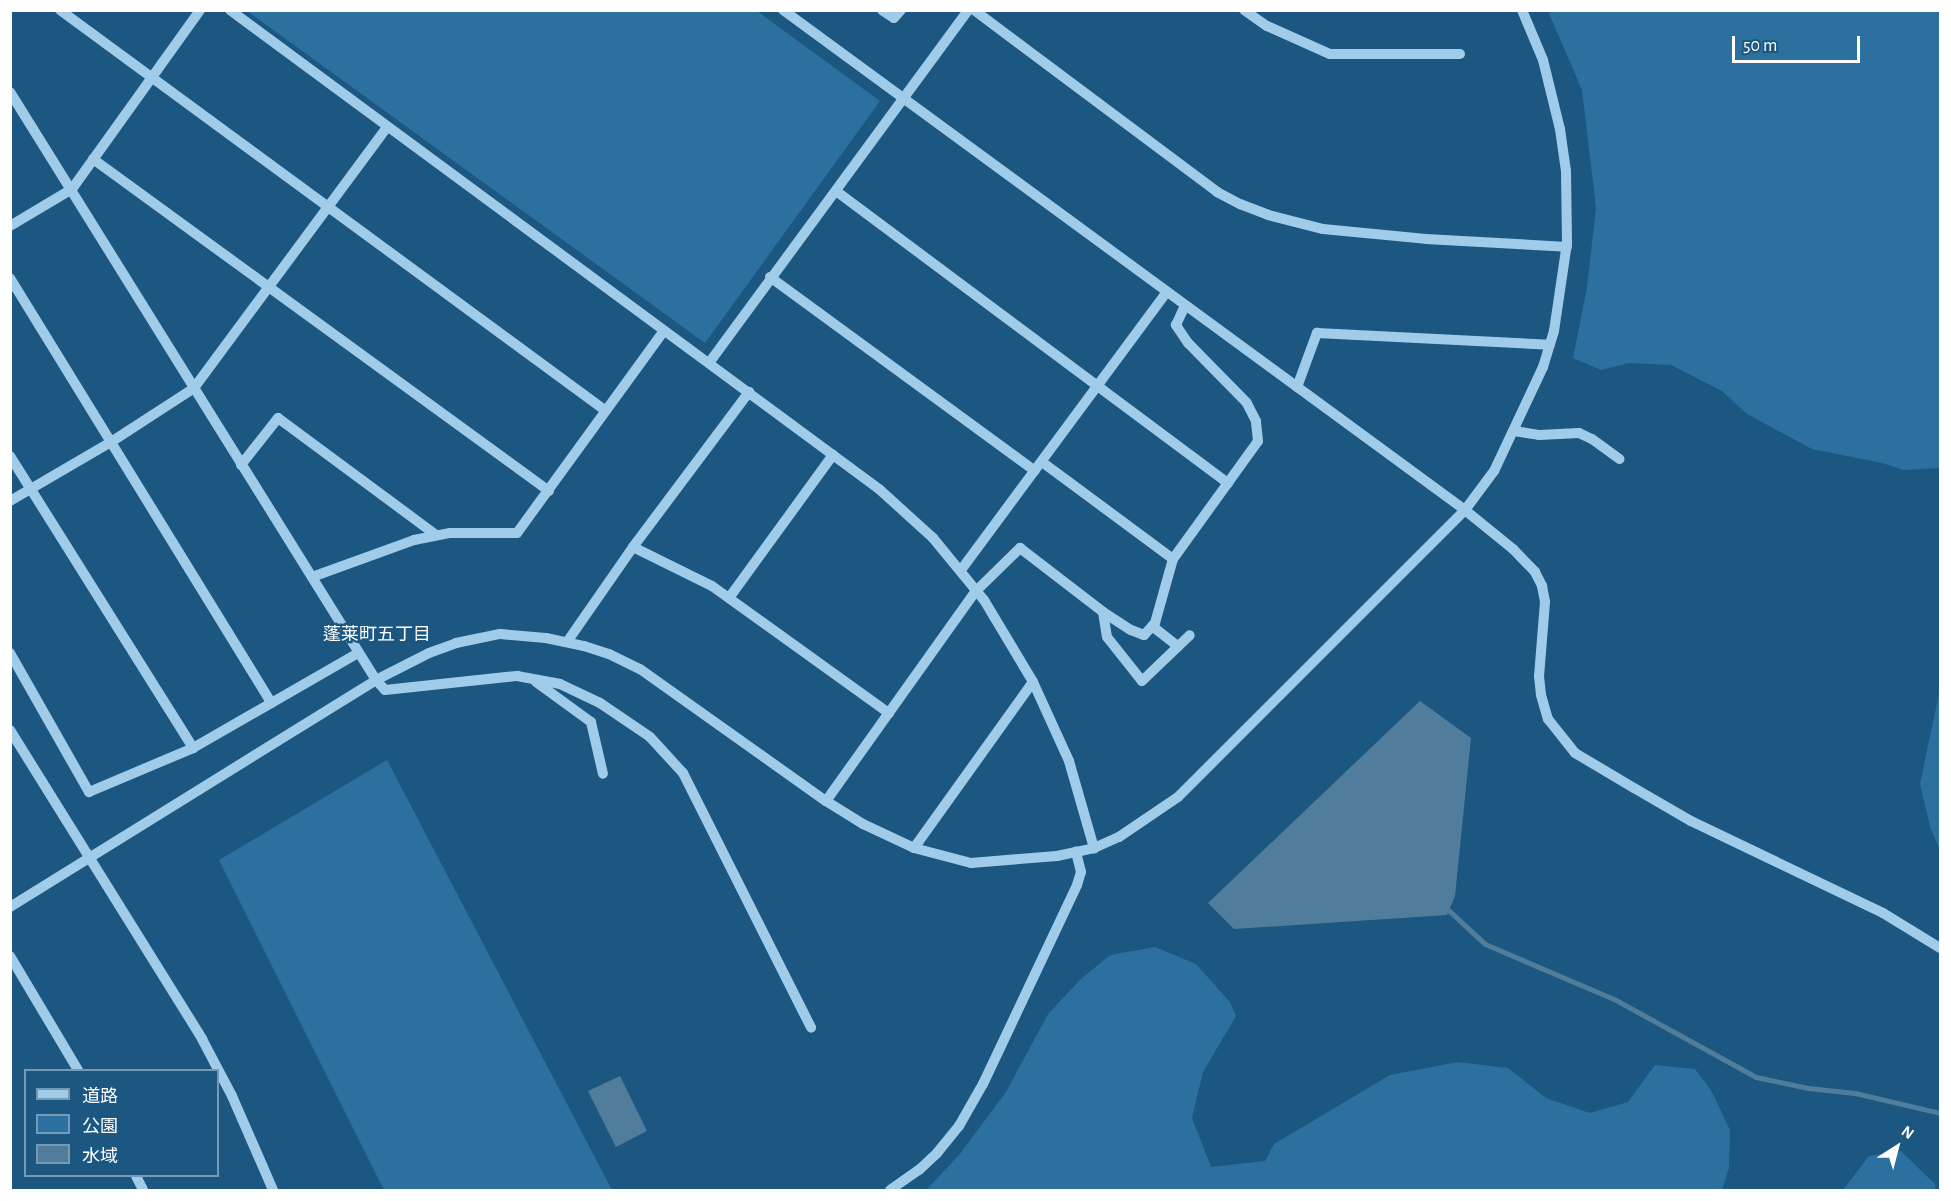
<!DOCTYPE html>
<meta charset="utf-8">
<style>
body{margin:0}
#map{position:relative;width:1951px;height:1201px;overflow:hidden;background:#1b5781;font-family:"Alegreya Sans","Noto Sans JP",sans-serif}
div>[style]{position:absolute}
.green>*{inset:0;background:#2b709e}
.water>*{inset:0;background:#517d9c}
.stream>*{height:5px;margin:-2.5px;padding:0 2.5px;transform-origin:2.5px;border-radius:2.5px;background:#517d9c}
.minor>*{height:10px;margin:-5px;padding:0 5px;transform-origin:5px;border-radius:5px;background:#a0ccea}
span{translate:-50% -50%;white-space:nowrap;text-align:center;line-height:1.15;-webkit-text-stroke:4.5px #1b5781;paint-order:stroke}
.neighbourhood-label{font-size:18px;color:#fff}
.frame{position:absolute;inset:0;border:12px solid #fff;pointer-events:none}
.legend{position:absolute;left:24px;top:1069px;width:195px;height:108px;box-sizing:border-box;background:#1b5781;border:2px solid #769ab3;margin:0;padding:8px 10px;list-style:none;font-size:18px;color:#fff}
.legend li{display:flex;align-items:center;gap:12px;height:30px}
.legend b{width:30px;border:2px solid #769ab3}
.north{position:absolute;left:1867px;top:1117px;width:60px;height:60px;-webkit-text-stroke:4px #1b5781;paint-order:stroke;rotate:36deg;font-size:16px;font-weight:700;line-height:24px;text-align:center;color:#fff}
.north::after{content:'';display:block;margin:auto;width:21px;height:27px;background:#fff;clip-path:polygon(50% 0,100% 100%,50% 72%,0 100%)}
.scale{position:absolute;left:1732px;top:36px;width:128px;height:27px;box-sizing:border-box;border:3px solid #fff;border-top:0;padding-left:8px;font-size:18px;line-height:21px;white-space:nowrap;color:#fff;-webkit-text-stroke:4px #1b5781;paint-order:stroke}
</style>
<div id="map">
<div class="green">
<div style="clip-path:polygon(247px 11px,757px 11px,880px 101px,705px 343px)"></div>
<div style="clip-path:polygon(1548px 11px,1940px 11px,1940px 468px,1904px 470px,1882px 463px,1812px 449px,1747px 414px,1722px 391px,1671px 365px,1629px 363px,1601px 370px,1573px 358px,1587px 287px,1596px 208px,1582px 90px)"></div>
<div style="clip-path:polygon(1940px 689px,1940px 850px,1930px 827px,1920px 784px)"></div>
<div style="clip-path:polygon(387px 760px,612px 1190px,384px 1190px,219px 860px)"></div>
<div style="clip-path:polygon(1155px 947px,1196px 964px,1230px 1002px,1236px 1016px,1203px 1072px,1192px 1118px,1211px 1167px,1265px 1161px,1274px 1144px,1390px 1075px,1458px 1062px,1508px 1068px,1546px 1098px,1590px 1113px,1628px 1102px,1655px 1065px,1695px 1069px,1711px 1090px,1730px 1130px,1729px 1168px,1722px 1190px,926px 1190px,959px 1155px,1006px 1092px,1048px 1014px,1081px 979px,1110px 955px)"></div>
<div style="clip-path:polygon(1901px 1151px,1935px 1184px,1935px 1190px,1843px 1190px,1869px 1156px)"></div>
</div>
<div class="water">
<div style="clip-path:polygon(1420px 701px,1471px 738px,1455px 896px,1447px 915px,1234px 929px,1208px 903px)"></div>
<div style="clip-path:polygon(620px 1076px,647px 1131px,616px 1147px,588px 1091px)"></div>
</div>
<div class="stream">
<div style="left:1445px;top:907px;width:54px;rotate:42.8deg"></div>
<div style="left:1485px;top:944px;width:140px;rotate:23.1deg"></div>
<div style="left:1614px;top:999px;width:162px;rotate:28.8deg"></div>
<div style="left:1756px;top:1077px;width:53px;rotate:11.9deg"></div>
<div style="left:1808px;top:1088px;width:47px;rotate:6.1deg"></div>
<div style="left:1855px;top:1093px;width:87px;rotate:13.2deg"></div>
</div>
<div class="minor">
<div style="left:60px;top:10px;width:677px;rotate:36.29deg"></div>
<div style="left:230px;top:10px;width:807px;rotate:36.43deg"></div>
<div style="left:879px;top:489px;width:73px;rotate:42.2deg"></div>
<div style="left:933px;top:538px;width:80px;rotate:50.6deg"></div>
<div style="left:984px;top:600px;width:96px;rotate:59.1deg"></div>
<div style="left:1033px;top:682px;width:87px;rotate:65.5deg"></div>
<div style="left:1069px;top:761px;width:91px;rotate:74deg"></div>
<div style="left:882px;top:10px;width:14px;rotate:34deg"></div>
<div style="left:894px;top:18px;width:11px;rotate:-49deg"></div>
<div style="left:974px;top:10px;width:304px;rotate:36.8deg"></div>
<div style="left:1217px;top:192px;width:26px;rotate:28deg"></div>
<div style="left:1240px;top:204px;width:30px;rotate:21deg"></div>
<div style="left:1268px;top:215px;width:57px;rotate:14.3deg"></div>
<div style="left:1323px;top:229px;width:103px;rotate:5.5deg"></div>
<div style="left:1426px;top:239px;width:141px;rotate:3.2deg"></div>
<div style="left:1244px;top:10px;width:28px;rotate:35deg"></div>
<div style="left:1267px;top:26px;width:69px;rotate:24deg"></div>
<div style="left:1330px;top:54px;width:130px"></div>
<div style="left:1522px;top:10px;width:54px;rotate:67.2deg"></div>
<div style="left:1543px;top:60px;width:71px;rotate:76.2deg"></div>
<div style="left:1560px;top:129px;width:42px;rotate:81.9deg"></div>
<div style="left:1566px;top:171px;width:72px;rotate:89.2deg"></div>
<div style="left:1567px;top:243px;width:89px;rotate:98.4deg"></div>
<div style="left:1554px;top:331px;width:38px;rotate:107deg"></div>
<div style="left:1543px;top:367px;width:115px;rotate:115.2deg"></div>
<div style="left:1494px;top:471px;width:49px;rotate:126.6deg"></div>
<div style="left:1465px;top:510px;width:62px;rotate:39.1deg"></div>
<div style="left:1513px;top:549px;width:32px;rotate:46deg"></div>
<div style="left:1535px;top:572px;width:16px;rotate:63deg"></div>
<div style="left:1542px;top:586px;width:16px;rotate:79deg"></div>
<div style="left:1545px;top:602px;width:74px;rotate:94.6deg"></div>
<div style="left:1539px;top:676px;width:19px;rotate:84deg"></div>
<div style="left:1541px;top:695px;width:25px;rotate:74deg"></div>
<div style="left:1548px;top:719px;width:43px;rotate:51.5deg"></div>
<div style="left:1575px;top:753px;width:69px;rotate:30.7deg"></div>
<div style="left:1634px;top:788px;width:66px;rotate:30.1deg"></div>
<div style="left:1691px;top:821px;width:213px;rotate:25.6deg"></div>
<div style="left:1883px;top:913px;width:67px;rotate:31.6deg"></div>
<div style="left:10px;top:92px;width:693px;rotate:58.1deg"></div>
<div style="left:376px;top:680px;width:13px;rotate:48deg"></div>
<div style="left:385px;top:690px;width:133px;rotate:-6.1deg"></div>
<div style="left:517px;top:676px;width:44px;rotate:10.5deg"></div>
<div style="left:560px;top:684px;width:44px;rotate:25.4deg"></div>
<div style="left:600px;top:703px;width:60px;rotate:34.2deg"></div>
<div style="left:650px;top:737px;width:49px;rotate:47.5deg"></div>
<div style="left:683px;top:773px;width:285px;rotate:63.3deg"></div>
<div style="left:93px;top:159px;width:564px;rotate:36.06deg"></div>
<div style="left:836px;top:191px;width:489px;rotate:36.7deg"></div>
<div style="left:10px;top:226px;width:72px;rotate:-30.8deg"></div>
<div style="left:72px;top:189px;width:220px;rotate:-54.4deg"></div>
<div style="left:770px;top:277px;width:328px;rotate:36.2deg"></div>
<div style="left:10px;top:278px;width:499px;rotate:58.4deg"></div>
<div style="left:709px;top:363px;width:438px;rotate:-53.7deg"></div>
<div style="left:1297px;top:387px;width:58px;rotate:-69.7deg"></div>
<div style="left:1317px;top:333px;width:233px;rotate:2.9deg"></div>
<div style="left:1514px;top:431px;width:25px;rotate:9deg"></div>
<div style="left:1539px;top:435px;width:40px;rotate:-2.9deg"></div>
<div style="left:1579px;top:433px;width:14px;rotate:25deg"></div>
<div style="left:1592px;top:439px;width:34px;rotate:36deg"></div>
<div style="left:10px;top:456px;width:345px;rotate:57.9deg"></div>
<div style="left:1042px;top:462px;width:163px;rotate:36.5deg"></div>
<div style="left:241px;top:465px;width:60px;rotate:-51.8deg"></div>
<div style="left:278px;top:418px;width:197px;rotate:36.5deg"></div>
<div style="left:10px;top:501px;width:117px;rotate:-30.3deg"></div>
<div style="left:111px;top:442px;width:99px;rotate:-33deg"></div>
<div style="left:194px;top:388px;width:325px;rotate:-53.5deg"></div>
<div style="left:633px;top:547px;width:88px;rotate:26.3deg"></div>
<div style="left:712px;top:586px;width:218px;rotate:35.7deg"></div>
<div style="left:961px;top:570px;width:346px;rotate:-53.5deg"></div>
<div style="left:312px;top:577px;width:109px;rotate:-19.9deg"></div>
<div style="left:414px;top:540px;width:37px;rotate:-11deg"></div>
<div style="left:450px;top:533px;width:67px"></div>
<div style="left:517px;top:533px;width:250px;rotate:-54deg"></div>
<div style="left:729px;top:598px;width:177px;rotate:-54deg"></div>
<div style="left:1103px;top:612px;width:25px;rotate:81deg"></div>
<div style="left:1107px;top:637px;width:56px;rotate:51.5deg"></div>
<div style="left:1142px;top:681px;width:66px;rotate:-43.8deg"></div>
<div style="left:1152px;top:626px;width:33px;rotate:38deg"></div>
<div style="left:567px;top:642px;width:116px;rotate:-55.2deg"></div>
<div style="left:633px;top:547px;width:194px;rotate:-53.2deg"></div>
<div style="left:10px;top:653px;width:160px;rotate:60.4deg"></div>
<div style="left:89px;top:792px;width:113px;rotate:-22.9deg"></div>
<div style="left:193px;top:748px;width:190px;rotate:-29.9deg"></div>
<div style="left:536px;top:682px;width:68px;rotate:36deg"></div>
<div style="left:591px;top:722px;width:53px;rotate:77deg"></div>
<div style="left:10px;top:730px;width:364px;rotate:58.1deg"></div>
<div style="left:202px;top:1039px;width:64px;rotate:62.2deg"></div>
<div style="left:232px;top:1096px;width:103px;rotate:66.4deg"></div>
<div style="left:826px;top:801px;width:258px;rotate:-54.5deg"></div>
<div style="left:976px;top:591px;width:62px;rotate:-44.3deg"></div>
<div style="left:1020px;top:548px;width:105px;rotate:37.6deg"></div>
<div style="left:1103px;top:612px;width:33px;rotate:33deg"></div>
<div style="left:1131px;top:630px;width:14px;rotate:21deg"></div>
<div style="left:1144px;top:635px;width:16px;rotate:-47deg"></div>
<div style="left:1155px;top:623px;width:66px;rotate:-74.3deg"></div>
<div style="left:1173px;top:559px;width:145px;rotate:-54.2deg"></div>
<div style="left:1258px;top:441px;width:20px;rotate:-96deg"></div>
<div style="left:1256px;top:421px;width:20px;rotate:-117deg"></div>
<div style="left:1247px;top:403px;width:84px;rotate:-134.5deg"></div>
<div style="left:1188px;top:343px;width:22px;rotate:-124deg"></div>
<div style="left:1176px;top:325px;width:21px;rotate:-65deg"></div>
<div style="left:914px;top:848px;width:204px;rotate:-54.4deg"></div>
<div style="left:10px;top:907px;width:431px;rotate:-31.8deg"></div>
<div style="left:376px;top:680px;width:59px;rotate:-27deg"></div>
<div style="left:429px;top:653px;width:29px;rotate:-20deg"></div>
<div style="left:456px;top:643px;width:45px;rotate:-11.6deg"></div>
<div style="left:500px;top:634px;width:46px;rotate:5deg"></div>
<div style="left:546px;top:638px;width:39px;rotate:12deg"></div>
<div style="left:584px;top:646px;width:26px;rotate:18deg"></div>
<div style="left:609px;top:654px;width:34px;rotate:26deg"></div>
<div style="left:640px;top:669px;width:228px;rotate:35.4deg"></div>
<div style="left:826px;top:801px;width:44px;rotate:31.9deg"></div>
<div style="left:863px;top:824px;width:56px;rotate:25.2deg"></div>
<div style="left:914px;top:848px;width:59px;rotate:14.7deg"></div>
<div style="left:971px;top:863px;width:86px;rotate:-4.7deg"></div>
<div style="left:1057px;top:856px;width:38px;rotate:-12deg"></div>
<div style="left:1094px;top:848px;width:27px;rotate:-24deg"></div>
<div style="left:1119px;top:837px;width:71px;rotate:-34.1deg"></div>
<div style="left:1178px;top:797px;width:406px;rotate:-45deg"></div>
<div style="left:1465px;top:510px;width:846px;rotate:-143.75deg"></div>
<div style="left:10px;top:956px;width:133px;rotate:59.2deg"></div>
<div style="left:136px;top:1176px;width:16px;rotate:63deg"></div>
<div style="left:890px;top:1190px;width:35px;rotate:-35deg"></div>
<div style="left:919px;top:1170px;width:25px;rotate:-43deg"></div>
<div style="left:937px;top:1153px;width:35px;rotate:-51deg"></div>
<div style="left:959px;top:1126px;width:48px;rotate:-60.3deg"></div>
<div style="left:983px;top:1084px;width:220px;rotate:-64.7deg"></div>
<div style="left:1077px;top:885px;width:14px;rotate:-73deg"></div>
<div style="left:1081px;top:872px;width:21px;rotate:-104deg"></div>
</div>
<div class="neighbourhood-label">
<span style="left:377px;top:635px">蓬莱町五丁目</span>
</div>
<div class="frame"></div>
<ul class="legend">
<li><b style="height:8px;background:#a0ccea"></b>道路</li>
<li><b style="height:16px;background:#2b709e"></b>公園</li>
<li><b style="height:16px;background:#517d9c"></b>水域</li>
</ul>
<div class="north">N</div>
<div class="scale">50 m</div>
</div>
